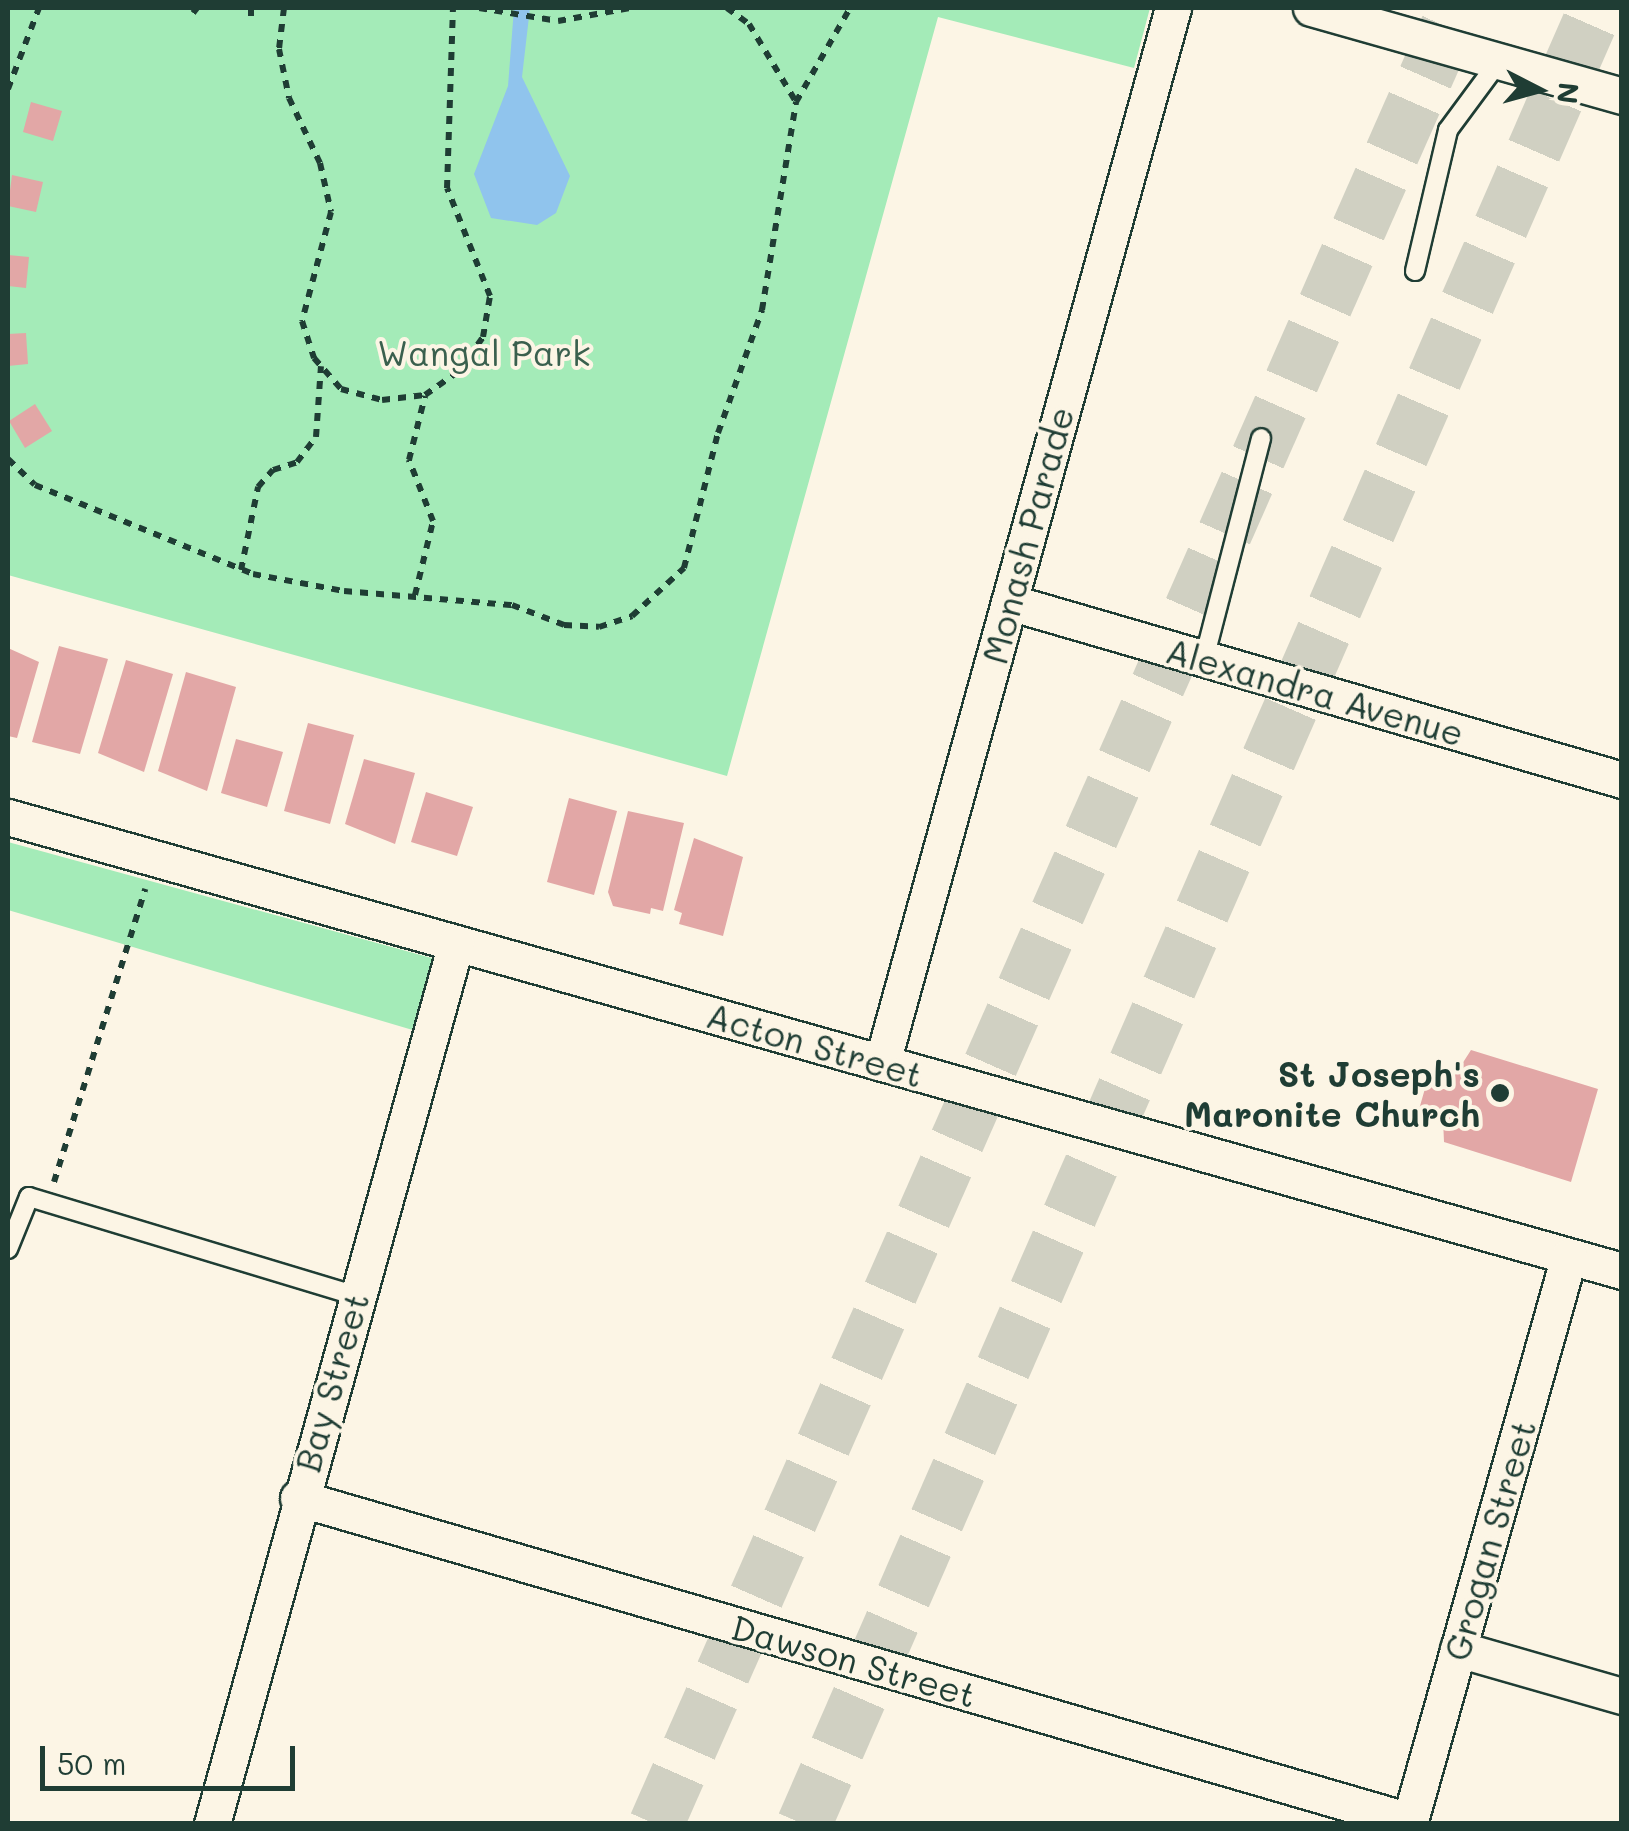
<!DOCTYPE html>
<style>
body{margin:0}
#map{position:relative;width:1629px;height:1831px;overflow:hidden;background:#fcf5e5;font-family:Mali,sans-serif}
div>[style]{position:absolute}
.green>*{inset:0;background:#a4ebb8}
.water>*{inset:0;background:#90c4ed}
.building>*{inset:0;background:#e2a7a6}
.highway-tunnel>*{height:55px;margin-top:-27.5px;transform-origin:0;background:repeating-linear-gradient(90deg,#d0d0c2 0 55px,transparent 0 83px)}
.path>*{height:6px;margin-top:-3px;transform-origin:0;background:repeating-linear-gradient(90deg,#1f3d34 0 8px,transparent 0 16px)}
.roads{filter:drop-shadow(2px 0 #1f3d34) drop-shadow(-2px 0 #1f3d34) drop-shadow(0 2px #1f3d34) drop-shadow(0 -2px #1f3d34)}
.lane>*{height:18px;margin:-9px;padding:0 9px;transform-origin:9px;border-radius:9px;background:#fcf5e5}
.street>*{height:35px;margin:-17.5px;padding:0 17.5px;transform-origin:17.5px;border-radius:17.5px;background:#fcf5e5}
.dots>*{width:28px;height:28px;translate:-50% -50%;box-sizing:border-box;border:5px solid #fcf5e5;border-radius:50%}
span{translate:-50% -50%;white-space:nowrap;text-align:center;line-height:1.15;-webkit-text-stroke:8px #fcf5e5;paint-order:stroke}
.park-label{font-size:35px;color:#3a604e}
.street-label{font-size:35px;color:#1f3d34}
.poi-label{font-size:35px;color:#1f3d34;font-weight:700}
.right{translate:-100% -50%;text-align:right}
.frame{position:absolute;inset:0;border:10px solid #1f3d34;pointer-events:none}
.north{position:absolute;left:1489px;top:40px;width:100px;height:100px;-webkit-text-stroke:8px #fcf5e5;paint-order:stroke;rotate:96deg;font-size:28px;font-weight:700;line-height:40px;text-align:center;color:#1f3d34}
.north::after{content:'';display:block;margin:auto;width:35px;height:45px;background:#1f3d34;clip-path:polygon(50% 0,100% 100%,50% 72%,0 100%)}
.scale{position:absolute;left:40px;top:1746px;width:255px;height:45px;box-sizing:border-box;border:5px solid #1f3d34;border-top:0;padding-left:12px;font-size:30px;line-height:35px;white-space:nowrap;color:#1f3d34;-webkit-text-stroke:8px #fcf5e5;paint-order:stroke}
</style>
<div id="map">
<div class="green">
<div style="clip-path:polygon(8px 8px,1150px 8px,1134px 68px,938px 17px,727px 776px,8px 575px)"></div>
<div style="clip-path:polygon(8px 842px,439px 960px,416px 1031px,8px 910px)"></div>
</div>
<div class="water">
<div style="clip-path:polygon(514px 8px,530px 8px,522px 77px,570px 176px,556px 213px,537px 225px,491px 218px,474px 174px,508px 86px)"></div>
</div>
<div class="building">
<div style="clip-path:polygon(31px 102px,62px 111px,53px 141px,23px 132px)"></div>
<div style="clip-path:polygon(12px 175px,43px 182px,36px 212px,8px 206px)"></div>
<div style="clip-path:polygon(8px 255px,29px 257px,26px 288px,8px 286px)"></div>
<div style="clip-path:polygon(26px 333px,28px 364px,8px 366px,8px 334px)"></div>
<div style="clip-path:polygon(35px 404px,52px 431px,25px 448px,9px 421px)"></div>
<div style="clip-path:polygon(59px 646px,108px 659px,80px 754px,32px 742px)"></div>
<div style="clip-path:polygon(8px 648px,39px 662px,17px 738px,8px 736px)"></div>
<div style="clip-path:polygon(126px 660px,173px 674px,144px 772px,98px 753px)"></div>
<div style="clip-path:polygon(186px 672px,236px 687px,207px 791px,158px 771px)"></div>
<div style="clip-path:polygon(308px 723px,354px 735px,330px 824px,284px 811px)"></div>
<div style="clip-path:polygon(236px 739px,283px 752px,267px 807px,221px 793px)"></div>
<div style="clip-path:polygon(364px 759px,415px 773px,395px 844px,345px 824px)"></div>
<div style="clip-path:polygon(426px 792px,473px 807px,457px 856px,411px 842px)"></div>
<div style="clip-path:polygon(569px 798px,617px 811px,594px 895px,547px 882px)"></div>
<div style="clip-path:polygon(628px 811px,684px 823px,663px 911px,651px 908px,650px 914px,613px 906px,608px 892px)"></div>
<div style="clip-path:polygon(694px 838px,743px 857px,723px 936px,679px 924px,682px 913px,674px 910px)"></div>
<div style="clip-path:polygon(1471px 1050px,1598px 1089px,1571px 1182px,1444px 1142px,1443px 1119px,1418px 1113px,1430px 1071px,1455px 1075px)"></div>
</div>
<div class="highway-tunnel">
<div style="left:656px;top:1824px;width:1984px;rotate:-66.23deg"></div>
<div style="left:804px;top:1824px;width:1981px;rotate:-66.44deg"></div>
</div>
<div class="path">
<div style="left:251px;top:8px;width:15px;rotate:90deg"></div>
<div style="left:284px;top:8px;width:41px;rotate:97deg"></div>
<div style="left:279px;top:49px;width:50px;rotate:78.5deg"></div>
<div style="left:289px;top:98px;width:72px;rotate:64.5deg"></div>
<div style="left:320px;top:163px;width:50px;rotate:77.3deg"></div>
<div style="left:331px;top:212px;width:113px;rotate:104.9deg"></div>
<div style="left:302px;top:321px;width:39px;rotate:72deg"></div>
<div style="left:314px;top:358px;width:41px;rotate:48.9deg"></div>
<div style="left:341px;top:389px;width:42px;rotate:15deg"></div>
<div style="left:382px;top:400px;width:43px;rotate:-6.6deg"></div>
<div style="left:425px;top:395px;width:42px;rotate:-35.2deg"></div>
<div style="left:459px;top:371px;width:42px;rotate:-54.8deg"></div>
<div style="left:483px;top:337px;width:42px;rotate:-80.3deg"></div>
<div style="left:490px;top:296px;width:116px;rotate:-111.7deg"></div>
<div style="left:447px;top:188px;width:180px;rotate:-88.1deg"></div>
<div style="left:479px;top:8px;width:80px;rotate:9.3deg"></div>
<div style="left:558px;top:21px;width:73px;rotate:-10.2deg"></div>
<div style="left:727px;top:8px;width:27px;rotate:36deg"></div>
<div style="left:749px;top:24px;width:91px;rotate:58.9deg"></div>
<div style="left:193px;top:13px;width:6px;rotate:-51deg"></div>
<div style="left:8px;top:89px;width:87px;rotate:-69.1deg"></div>
<div style="left:8px;top:459px;width:37px;rotate:44deg"></div>
<div style="left:35px;top:485px;width:235px;rotate:22.2deg"></div>
<div style="left:253px;top:574px;width:93px;rotate:10.6deg"></div>
<div style="left:344px;top:591px;width:169px;rotate:4.8deg"></div>
<div style="left:512px;top:605px;width:56px;rotate:21deg"></div>
<div style="left:564px;top:625px;width:35px;rotate:3deg"></div>
<div style="left:599px;top:627px;width:35px;rotate:-18deg"></div>
<div style="left:632px;top:616px;width:71px;rotate:-42.7deg"></div>
<div style="left:684px;top:568px;width:139px;rotate:-75.9deg"></div>
<div style="left:718px;top:433px;width:131px;rotate:-70.3deg"></div>
<div style="left:762px;top:310px;width:211px;rotate:-80.7deg"></div>
<div style="left:796px;top:102px;width:108px;rotate:-60.1deg"></div>
<div style="left:241px;top:570px;width:85px;rotate:-78.4deg"></div>
<div style="left:258px;top:487px;width:23px;rotate:-49deg"></div>
<div style="left:273px;top:470px;width:25px;rotate:-18deg"></div>
<div style="left:297px;top:462px;width:31px;rotate:-53deg"></div>
<div style="left:316px;top:437px;width:71px;rotate:-86deg"></div>
<div style="left:415px;top:595px;width:76px;rotate:-76.3deg"></div>
<div style="left:433px;top:521px;width:66px;rotate:-111.5deg"></div>
<div style="left:409px;top:460px;width:66px;rotate:-76deg"></div>
<div style="left:54px;top:1182px;width:307px;rotate:-72.7deg"></div>
</div>
<div class="roads">
<div class="lane">
<div style="left:1415px;top:271px;width:145px;rotate:-76.8deg"></div>
<div style="left:1448px;top:130px;width:86px;rotate:-53.5deg"></div>
<div style="left:1204px;top:659px;width:228px;rotate:-75.5deg"></div>
<div style="left:8px;top:1249px;width:56px;rotate:-68deg"></div>
<div style="left:29px;top:1197px;width:342px;rotate:16.8deg"></div>
</div>
<div class="street">
<div style="left:1311px;top:8px;width:323px;rotate:15.8deg"></div>
<div style="left:1009px;top:602px;width:638px;rotate:16.19deg"></div>
<div style="left:8px;top:817px;width:1677px;rotate:15.71deg"></div>
<div style="left:882px;top:1063px;width:1094px;rotate:-74.58deg"></div>
<div style="left:298px;top:1498px;width:1158px;rotate:16.2deg"></div>
<div style="left:1458px;top:1649px;width:171px;rotate:16deg"></div>
<div style="left:212px;top:1824px;width:914px;rotate:-74.52deg"></div>
<div style="left:1409px;top:1824px;width:590px;rotate:-74.27deg"></div>
</div>
</div>
<div class="dots">
<div style="left:1500px;top:1093px;background:#1f3d34"></div>
</div>
<div class="park-label">
<span style="left:484px;top:352px">Wangal Park</span>
</div>
<div class="street-label">
<span style="left:1027px;top:535px;rotate:-75deg">Monash Parade</span>
<span style="left:1315px;top:691px;rotate:16deg">Alexandra Avenue</span>
<span style="left:815px;top:1044px;rotate:16deg">Acton Street</span>
<span style="left:331px;top:1382px;rotate:-74deg">Bay Street</span>
<span style="left:1489px;top:1540px;rotate:-74deg">Grogan Street</span>
<span style="left:854px;top:1660px;rotate:16deg">Dawson Street</span>
</div>
<div class="poi-label">
<span class="right" style="left:1480px;top:1093px">St Joseph's<br>Maronite Church</span>
</div>
<div class="frame"></div>
<div class="north">N</div>
<div class="scale">50 m</div>
</div>
